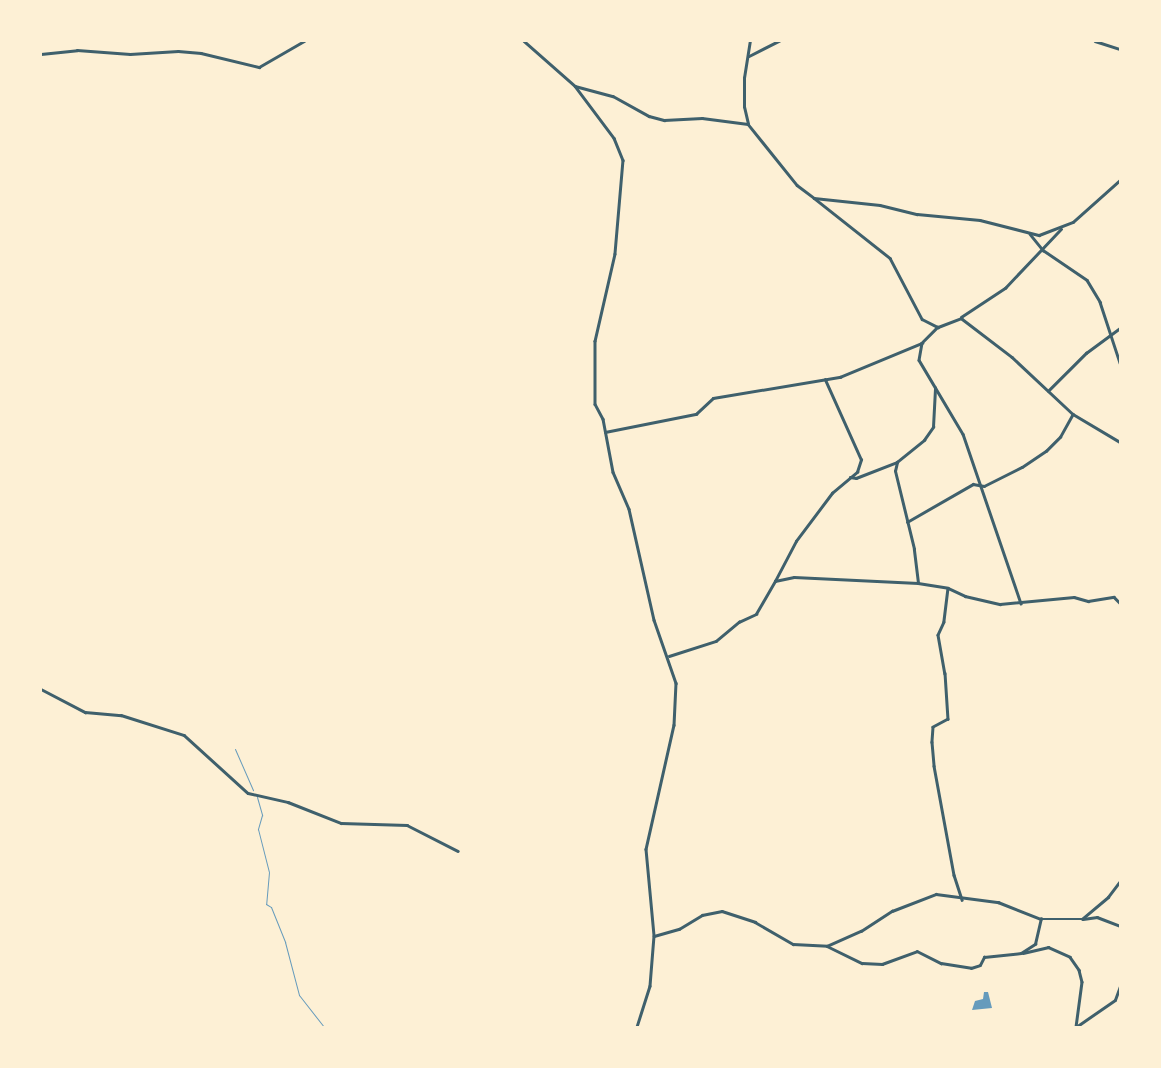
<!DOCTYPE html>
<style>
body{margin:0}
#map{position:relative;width:1161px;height:1068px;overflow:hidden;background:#fdf0d5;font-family:"Fira Sans",sans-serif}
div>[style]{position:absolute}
.water>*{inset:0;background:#669bbc}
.stream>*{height:1px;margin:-0.5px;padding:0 0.5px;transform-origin:0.5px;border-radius:0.5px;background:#669bbc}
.minor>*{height:2.5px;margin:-1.25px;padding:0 1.25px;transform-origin:1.25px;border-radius:1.25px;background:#3f606c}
span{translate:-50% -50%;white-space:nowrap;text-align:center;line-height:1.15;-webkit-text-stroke:5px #fdf0d5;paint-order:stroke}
.frame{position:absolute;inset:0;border:42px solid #fdf0d5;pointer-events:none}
</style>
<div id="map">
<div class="water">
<div style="clip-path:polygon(984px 992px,988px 992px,992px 1008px,972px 1010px,975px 1001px,983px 999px)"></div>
</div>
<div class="stream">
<div style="left:235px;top:749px;width:45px;rotate:66.3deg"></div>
<div style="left:257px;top:797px;width:19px;rotate:74deg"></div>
<div style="left:262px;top:815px;width:15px;rotate:106deg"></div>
<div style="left:258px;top:829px;width:44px;rotate:75.7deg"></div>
<div style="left:269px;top:872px;width:32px;rotate:95deg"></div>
<div style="left:266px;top:904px;width:6px;rotate:31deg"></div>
<div style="left:271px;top:907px;width:38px;rotate:68deg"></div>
<div style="left:285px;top:942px;width:55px;rotate:75.2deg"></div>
<div style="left:299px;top:995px;width:41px;rotate:52deg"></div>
</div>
<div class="minor">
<div style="left:524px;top:41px;width:68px;rotate:41.4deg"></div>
<div style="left:575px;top:86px;width:39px;rotate:15deg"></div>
<div style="left:613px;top:96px;width:41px;rotate:29.1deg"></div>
<div style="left:649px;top:116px;width:16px;rotate:15deg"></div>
<div style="left:664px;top:120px;width:38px;rotate:-3deg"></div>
<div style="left:702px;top:118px;width:46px;rotate:7.4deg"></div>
<div style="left:748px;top:124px;width:78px;rotate:51.2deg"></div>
<div style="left:797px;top:185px;width:21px;rotate:37deg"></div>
<div style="left:814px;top:198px;width:66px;rotate:6.1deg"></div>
<div style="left:880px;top:205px;width:38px;rotate:14deg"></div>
<div style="left:917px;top:214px;width:63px;rotate:5.4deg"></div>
<div style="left:980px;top:220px;width:61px;rotate:14.3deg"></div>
<div style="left:1039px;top:235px;width:36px;rotate:-21deg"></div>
<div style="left:1073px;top:222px;width:63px;rotate:-41.8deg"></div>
<div style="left:1095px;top:41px;width:26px;rotate:18deg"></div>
<div style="left:41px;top:54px;width:36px;rotate:-6deg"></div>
<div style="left:77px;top:50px;width:53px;rotate:4.3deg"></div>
<div style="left:130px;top:54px;width:48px;rotate:-3.6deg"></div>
<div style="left:178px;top:51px;width:23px;rotate:5deg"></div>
<div style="left:201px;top:53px;width:60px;rotate:13.6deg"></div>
<div style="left:259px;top:67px;width:52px;rotate:-30deg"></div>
<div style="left:749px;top:56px;width:34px;rotate:-27deg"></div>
<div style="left:575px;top:86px;width:65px;rotate:53.1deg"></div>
<div style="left:614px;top:138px;width:24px;rotate:68deg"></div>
<div style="left:623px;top:160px;width:94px;rotate:94.9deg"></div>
<div style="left:615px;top:254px;width:89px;rotate:102.9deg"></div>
<div style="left:595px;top:341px;width:63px;rotate:90deg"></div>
<div style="left:595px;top:404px;width:17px;rotate:62deg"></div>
<div style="left:603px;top:419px;width:54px;rotate:79.3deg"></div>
<div style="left:613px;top:472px;width:40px;rotate:66.6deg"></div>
<div style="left:629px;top:509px;width:114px;rotate:77.3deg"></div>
<div style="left:654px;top:620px;width:67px;rotate:70.8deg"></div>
<div style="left:676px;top:683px;width:42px;rotate:92.7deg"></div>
<div style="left:674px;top:725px;width:127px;rotate:102.7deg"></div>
<div style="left:646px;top:849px;width:87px;rotate:84.7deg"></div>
<div style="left:654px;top:936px;width:50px;rotate:94.6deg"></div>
<div style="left:650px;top:986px;width:43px;rotate:107.6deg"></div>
<div style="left:748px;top:124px;width:17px;rotate:-103deg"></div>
<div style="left:744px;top:107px;width:29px;rotate:-90deg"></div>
<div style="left:744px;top:78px;width:37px;rotate:-81deg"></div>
<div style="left:814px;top:198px;width:97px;rotate:38.3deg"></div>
<div style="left:890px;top:258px;width:69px;rotate:62.3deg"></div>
<div style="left:922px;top:319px;width:18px;rotate:27deg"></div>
<div style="left:938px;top:327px;width:25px;rotate:-21deg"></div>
<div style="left:961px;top:318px;width:64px;rotate:37.4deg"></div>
<div style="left:1012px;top:357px;width:83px;rotate:43.1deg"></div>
<div style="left:1073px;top:414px;width:55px;rotate:30.8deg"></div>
<div style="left:1030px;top:234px;width:21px;rotate:51deg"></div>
<div style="left:1043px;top:250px;width:53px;rotate:34.3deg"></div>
<div style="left:1087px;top:280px;width:26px;rotate:59deg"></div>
<div style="left:1100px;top:302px;width:64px;rotate:71.8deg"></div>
<div style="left:961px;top:317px;width:53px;rotate:-33.4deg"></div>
<div style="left:1005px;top:288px;width:81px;rotate:-46.5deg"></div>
<div style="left:938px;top:327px;width:23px;rotate:135deg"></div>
<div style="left:922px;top:343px;width:17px;rotate:100deg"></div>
<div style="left:919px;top:360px;width:86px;rotate:59.3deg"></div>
<div style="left:963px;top:434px;width:179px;rotate:71.1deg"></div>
<div style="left:1048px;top:391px;width:54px;rotate:-45deg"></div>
<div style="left:1086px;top:353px;width:42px;rotate:-36.3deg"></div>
<div style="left:605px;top:432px;width:93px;rotate:-11.2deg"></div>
<div style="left:696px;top:414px;width:23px;rotate:-43deg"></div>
<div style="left:713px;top:398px;width:129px;rotate:-9.4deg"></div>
<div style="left:840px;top:377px;width:89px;rotate:-22.5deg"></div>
<div style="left:850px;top:477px;width:6px;rotate:9deg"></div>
<div style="left:856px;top:478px;width:44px;rotate:-21.3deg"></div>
<div style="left:907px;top:522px;width:76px;rotate:-29.9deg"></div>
<div style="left:973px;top:484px;width:11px;rotate:10deg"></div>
<div style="left:984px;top:486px;width:42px;rotate:-26.6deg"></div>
<div style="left:1022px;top:467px;width:29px;rotate:-34deg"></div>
<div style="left:1046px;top:451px;width:20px;rotate:-45deg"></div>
<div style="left:1060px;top:437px;width:26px;rotate:-61deg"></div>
<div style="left:775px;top:581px;width:45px;rotate:-62.3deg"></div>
<div style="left:796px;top:541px;width:60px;rotate:-53.1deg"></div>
<div style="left:832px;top:493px;width:33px;rotate:-40deg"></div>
<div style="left:857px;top:472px;width:13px;rotate:-72deg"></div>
<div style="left:861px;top:460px;width:88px;rotate:-114.2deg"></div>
<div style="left:918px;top:583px;width:34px;rotate:-97deg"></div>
<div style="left:914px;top:549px;width:80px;rotate:-103.7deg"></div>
<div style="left:895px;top:471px;width:9px;rotate:-77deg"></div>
<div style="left:897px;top:462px;width:35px;rotate:-39deg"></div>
<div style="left:924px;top:440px;width:16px;rotate:-55deg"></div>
<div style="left:933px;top:427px;width:39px;rotate:-87deg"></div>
<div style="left:948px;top:588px;width:34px;rotate:97deg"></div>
<div style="left:944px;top:622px;width:14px;rotate:115deg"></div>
<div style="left:938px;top:635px;width:39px;rotate:80deg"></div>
<div style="left:945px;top:673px;width:46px;rotate:86.3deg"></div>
<div style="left:948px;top:719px;width:17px;rotate:152deg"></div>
<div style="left:933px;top:727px;width:15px;rotate:94deg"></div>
<div style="left:932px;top:742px;width:24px;rotate:85deg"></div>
<div style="left:934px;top:766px;width:111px;rotate:79.6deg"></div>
<div style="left:954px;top:875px;width:26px;rotate:72deg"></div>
<div style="left:669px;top:656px;width:49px;rotate:-17.7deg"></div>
<div style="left:716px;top:641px;width:30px;rotate:-40deg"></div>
<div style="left:739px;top:622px;width:19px;rotate:-25deg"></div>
<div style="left:756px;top:614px;width:38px;rotate:-60deg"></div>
<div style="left:775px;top:581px;width:19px;rotate:-12deg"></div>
<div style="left:794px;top:577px;width:124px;rotate:2.8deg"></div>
<div style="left:918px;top:583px;width:30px;rotate:9deg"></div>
<div style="left:948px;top:588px;width:19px;rotate:25deg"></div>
<div style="left:965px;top:596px;width:36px;rotate:13deg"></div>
<div style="left:1000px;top:604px;width:74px;rotate:-5.4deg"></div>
<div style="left:1074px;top:597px;width:15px;rotate:16deg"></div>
<div style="left:1088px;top:601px;width:26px;rotate:-9deg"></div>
<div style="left:1114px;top:597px;width:8px;rotate:45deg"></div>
<div style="left:41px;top:689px;width:50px;rotate:27.6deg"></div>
<div style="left:85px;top:712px;width:36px;rotate:5deg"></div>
<div style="left:121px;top:715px;width:66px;rotate:17.6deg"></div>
<div style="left:184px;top:735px;width:86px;rotate:42.2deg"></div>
<div style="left:248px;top:793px;width:41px;rotate:12.7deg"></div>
<div style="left:288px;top:802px;width:57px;rotate:21.6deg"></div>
<div style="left:341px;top:823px;width:66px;rotate:1.7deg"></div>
<div style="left:407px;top:825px;width:57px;rotate:27deg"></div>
<div style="left:1083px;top:919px;width:14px;rotate:-8deg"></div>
<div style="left:1097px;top:917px;width:25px;rotate:21deg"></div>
<div style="left:654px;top:936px;width:26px;rotate:-16deg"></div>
<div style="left:679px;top:929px;width:27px;rotate:-31deg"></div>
<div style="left:702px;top:915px;width:20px;rotate:-11deg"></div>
<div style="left:722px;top:911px;width:35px;rotate:18deg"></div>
<div style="left:755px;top:922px;width:44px;rotate:30.1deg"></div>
<div style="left:793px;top:944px;width:34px;rotate:3deg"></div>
<div style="left:827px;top:946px;width:39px;rotate:26deg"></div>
<div style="left:862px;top:963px;width:20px;rotate:3deg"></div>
<div style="left:882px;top:964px;width:37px;rotate:-20deg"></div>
<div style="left:917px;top:951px;width:27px;rotate:27deg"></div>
<div style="left:941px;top:963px;width:30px;rotate:9deg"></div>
<div style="left:971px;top:968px;width:9px;rotate:-18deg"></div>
<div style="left:980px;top:965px;width:9px;rotate:-63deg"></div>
<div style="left:984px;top:957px;width:37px;rotate:-6deg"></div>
<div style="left:1021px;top:953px;width:17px;rotate:-33deg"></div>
<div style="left:1035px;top:944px;width:26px;rotate:-77deg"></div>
<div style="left:1041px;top:919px;width:41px"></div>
<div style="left:1082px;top:919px;width:34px;rotate:-40deg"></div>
<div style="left:1108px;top:897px;width:20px;rotate:-53deg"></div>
<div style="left:827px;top:946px;width:37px;rotate:-24deg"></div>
<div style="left:861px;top:931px;width:37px;rotate:-33deg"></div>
<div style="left:892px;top:911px;width:47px;rotate:-21.1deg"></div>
<div style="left:936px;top:894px;width:63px;rotate:7.4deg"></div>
<div style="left:998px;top:902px;width:46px;rotate:21.6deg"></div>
<div style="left:1023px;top:953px;width:26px;rotate:-13deg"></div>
<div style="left:1048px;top:947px;width:24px;rotate:24deg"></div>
<div style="left:1070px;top:957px;width:16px;rotate:55deg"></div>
<div style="left:1079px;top:970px;width:12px;rotate:76deg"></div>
<div style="left:1082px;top:982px;width:45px;rotate:97.6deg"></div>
<div style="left:1076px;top:1027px;width:47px;rotate:-34.7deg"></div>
<div style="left:1115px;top:1000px;width:15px;rotate:-70deg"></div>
</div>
<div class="frame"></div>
</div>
